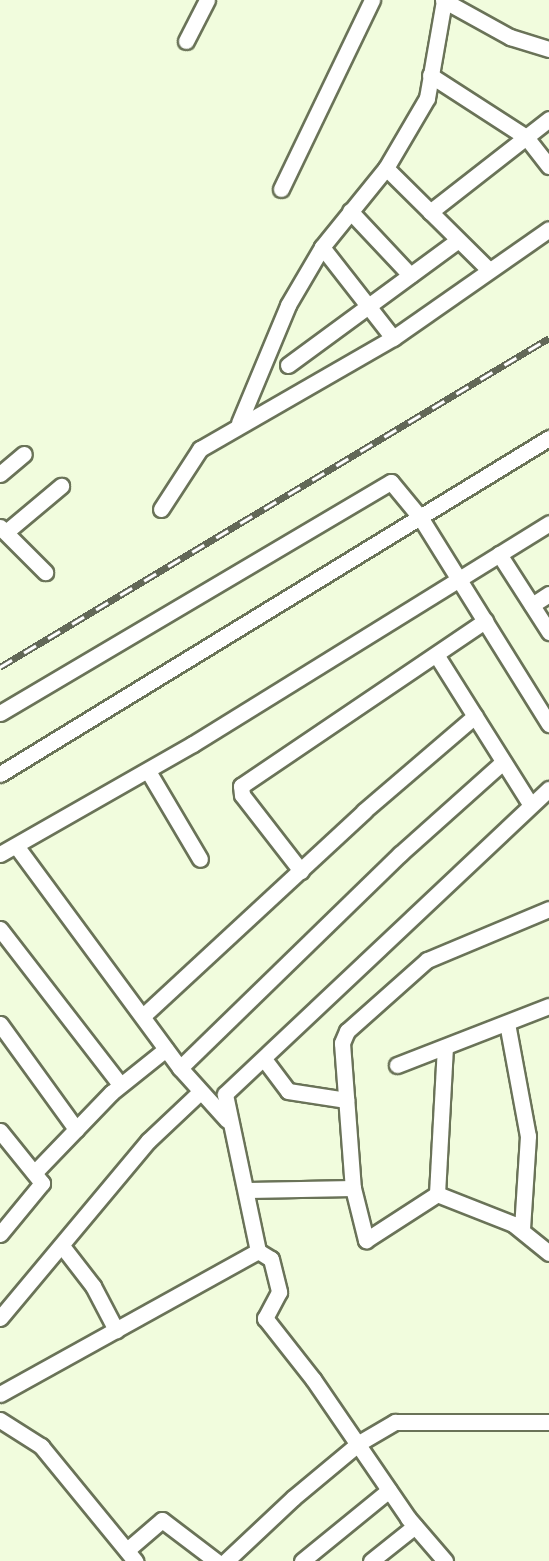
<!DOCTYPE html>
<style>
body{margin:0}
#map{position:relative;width:549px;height:1561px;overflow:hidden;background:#f1fcdd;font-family:"Sofia Sans Condensed",sans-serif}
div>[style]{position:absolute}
.roads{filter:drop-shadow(2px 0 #6a7358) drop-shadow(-2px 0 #6a7358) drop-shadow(0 2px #6a7358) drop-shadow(0 -2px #6a7358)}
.minor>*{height:15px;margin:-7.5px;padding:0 7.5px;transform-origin:7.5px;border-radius:7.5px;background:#fff}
.rail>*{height:7px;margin-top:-3.5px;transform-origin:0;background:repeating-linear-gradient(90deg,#fff 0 14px,#626857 0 28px);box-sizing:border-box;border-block:2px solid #626857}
span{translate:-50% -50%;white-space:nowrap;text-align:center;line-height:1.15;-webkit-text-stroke:6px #fff;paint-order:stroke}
</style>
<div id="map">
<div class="roads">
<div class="minor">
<div style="left:443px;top:0;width:77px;rotate:28.9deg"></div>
<div style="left:510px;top:37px;width:41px;rotate:17.1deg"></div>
<div style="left:186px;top:41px;width:46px;rotate:-62.9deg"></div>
<div style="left:430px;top:75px;width:114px;rotate:32.9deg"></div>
<div style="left:526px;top:137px;width:37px;rotate:52deg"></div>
<div style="left:386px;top:168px;width:145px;rotate:44.7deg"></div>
<div style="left:281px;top:189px;width:210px;rotate:-64.3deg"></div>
<div style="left:350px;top:211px;width:88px;rotate:46.8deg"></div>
<div style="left:430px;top:212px;width:151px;rotate:-38deg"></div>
<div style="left:322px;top:247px;width:115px;rotate:52deg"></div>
<div style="left:288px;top:365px;width:211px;rotate:-36.3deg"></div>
<div style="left:239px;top:423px;width:128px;rotate:-67.4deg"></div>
<div style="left:288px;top:305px;width:67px;rotate:-59.6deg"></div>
<div style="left:322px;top:247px;width:102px;rotate:-51deg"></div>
<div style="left:386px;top:168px;width:81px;rotate:-59.6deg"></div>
<div style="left:427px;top:98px;width:98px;rotate:-80.1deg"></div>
<div style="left:0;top:474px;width:31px;rotate:-40deg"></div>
<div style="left:161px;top:509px;width:72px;rotate:-57deg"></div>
<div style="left:200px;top:449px;width:223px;rotate:-29.9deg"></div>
<div style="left:393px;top:338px;width:190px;rotate:-34.9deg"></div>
<div style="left:0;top:527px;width:64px;rotate:45deg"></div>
<div style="left:6px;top:532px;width:72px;rotate:-39.9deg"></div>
<div style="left:499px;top:554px;width:93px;rotate:57.3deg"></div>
<div style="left:532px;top:605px;width:20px;rotate:-33deg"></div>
<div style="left:437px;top:656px;width:176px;rotate:57.8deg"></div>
<div style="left:0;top:713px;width:454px;rotate:-30.6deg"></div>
<div style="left:391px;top:482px;width:45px;rotate:50.4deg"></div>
<div style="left:420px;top:517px;width:244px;rotate:58.1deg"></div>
<div style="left:148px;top:771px;width:102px;rotate:59.4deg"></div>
<div style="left:0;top:774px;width:644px;rotate:-31.47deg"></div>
<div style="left:17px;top:847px;width:275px;rotate:53.6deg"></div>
<div style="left:180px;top:1068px;width:70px;rotate:47.9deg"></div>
<div style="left:0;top:854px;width:222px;rotate:-29.7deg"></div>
<div style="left:193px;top:744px;width:419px;rotate:-31.8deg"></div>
<div style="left:301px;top:871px;width:96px;rotate:-127.8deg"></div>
<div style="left:242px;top:795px;width:9px;rotate:-96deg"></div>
<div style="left:241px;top:786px;width:295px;rotate:-34.1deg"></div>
<div style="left:549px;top:909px;width:132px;rotate:157.3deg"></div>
<div style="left:427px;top:960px;width:107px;rotate:138.4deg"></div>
<div style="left:347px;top:1031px;width:13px;rotate:113deg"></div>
<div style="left:342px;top:1043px;width:145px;rotate:85.7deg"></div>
<div style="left:353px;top:1188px;width:54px;rotate:76deg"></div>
<div style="left:366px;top:1240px;width:85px;rotate:-32.9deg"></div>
<div style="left:437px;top:1194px;width:82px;rotate:21.5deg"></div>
<div style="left:513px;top:1224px;width:46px;rotate:38.9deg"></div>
<div style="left:0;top:929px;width:196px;rotate:52.3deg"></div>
<div style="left:143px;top:1016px;width:301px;rotate:-42.8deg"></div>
<div style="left:364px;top:811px;width:146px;rotate:-40.6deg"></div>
<div style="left:507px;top:1023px;width:115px;rotate:79.5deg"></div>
<div style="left:528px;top:1136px;width:93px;rotate:93.7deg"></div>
<div style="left:0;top:1024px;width:130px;rotate:54.1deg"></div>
<div style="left:264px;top:1059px;width:40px;rotate:53deg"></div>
<div style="left:288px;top:1091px;width:59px;rotate:8.8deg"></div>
<div style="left:397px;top:1065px;width:163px;rotate:-21.2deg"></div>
<div style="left:180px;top:1068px;width:307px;rotate:-44.2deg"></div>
<div style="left:400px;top:854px;width:138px;rotate:-41.8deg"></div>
<div style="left:0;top:1131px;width:67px;rotate:51.1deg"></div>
<div style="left:42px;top:1183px;width:66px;rotate:129.5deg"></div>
<div style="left:35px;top:1172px;width:110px;rotate:-46.1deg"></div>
<div style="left:111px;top:1093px;width:70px;rotate:-38.7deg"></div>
<div style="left:248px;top:1190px;width:105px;rotate:-1.1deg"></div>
<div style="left:437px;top:1194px;width:146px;rotate:-86.9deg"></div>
<div style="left:62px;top:1246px;width:51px;rotate:52.2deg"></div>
<div style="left:93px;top:1286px;width:50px;rotate:62.4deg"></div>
<div style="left:258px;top:1251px;width:15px;rotate:32deg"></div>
<div style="left:271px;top:1259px;width:34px;rotate:76deg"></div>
<div style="left:279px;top:1292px;width:30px;rotate:118deg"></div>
<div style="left:265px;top:1318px;width:78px;rotate:51.8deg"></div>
<div style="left:313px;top:1379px;width:168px;rotate:55.6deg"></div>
<div style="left:408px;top:1518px;width:57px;rotate:49.3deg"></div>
<div style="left:0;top:1318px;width:231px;rotate:-50.1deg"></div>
<div style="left:148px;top:1141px;width:71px;rotate:-43.3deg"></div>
<div style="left:0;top:1394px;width:295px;rotate:-29deg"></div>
<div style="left:258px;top:1251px;width:160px;rotate:-101.9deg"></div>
<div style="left:225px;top:1094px;width:445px;rotate:-43.3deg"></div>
<div style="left:0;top:1420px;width:49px;rotate:32.4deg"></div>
<div style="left:41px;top:1446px;width:149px;rotate:50.7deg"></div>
<div style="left:127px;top:1550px;width:46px;rotate:-40.6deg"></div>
<div style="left:162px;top:1520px;width:68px;rotate:37.2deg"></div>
<div style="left:226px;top:1561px;width:92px;rotate:-43.2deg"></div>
<div style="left:293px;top:1498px;width:86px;rotate:-39.8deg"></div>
<div style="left:359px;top:1443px;width:42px;rotate:-30.3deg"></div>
<div style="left:395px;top:1422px;width:154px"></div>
<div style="left:302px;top:1561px;width:112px;rotate:-39.2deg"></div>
<div style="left:371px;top:1561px;width:56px;rotate:-38.5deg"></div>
</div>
</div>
<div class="rail">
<div style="left:0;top:667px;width:640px;rotate:-30.93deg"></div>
</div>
</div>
